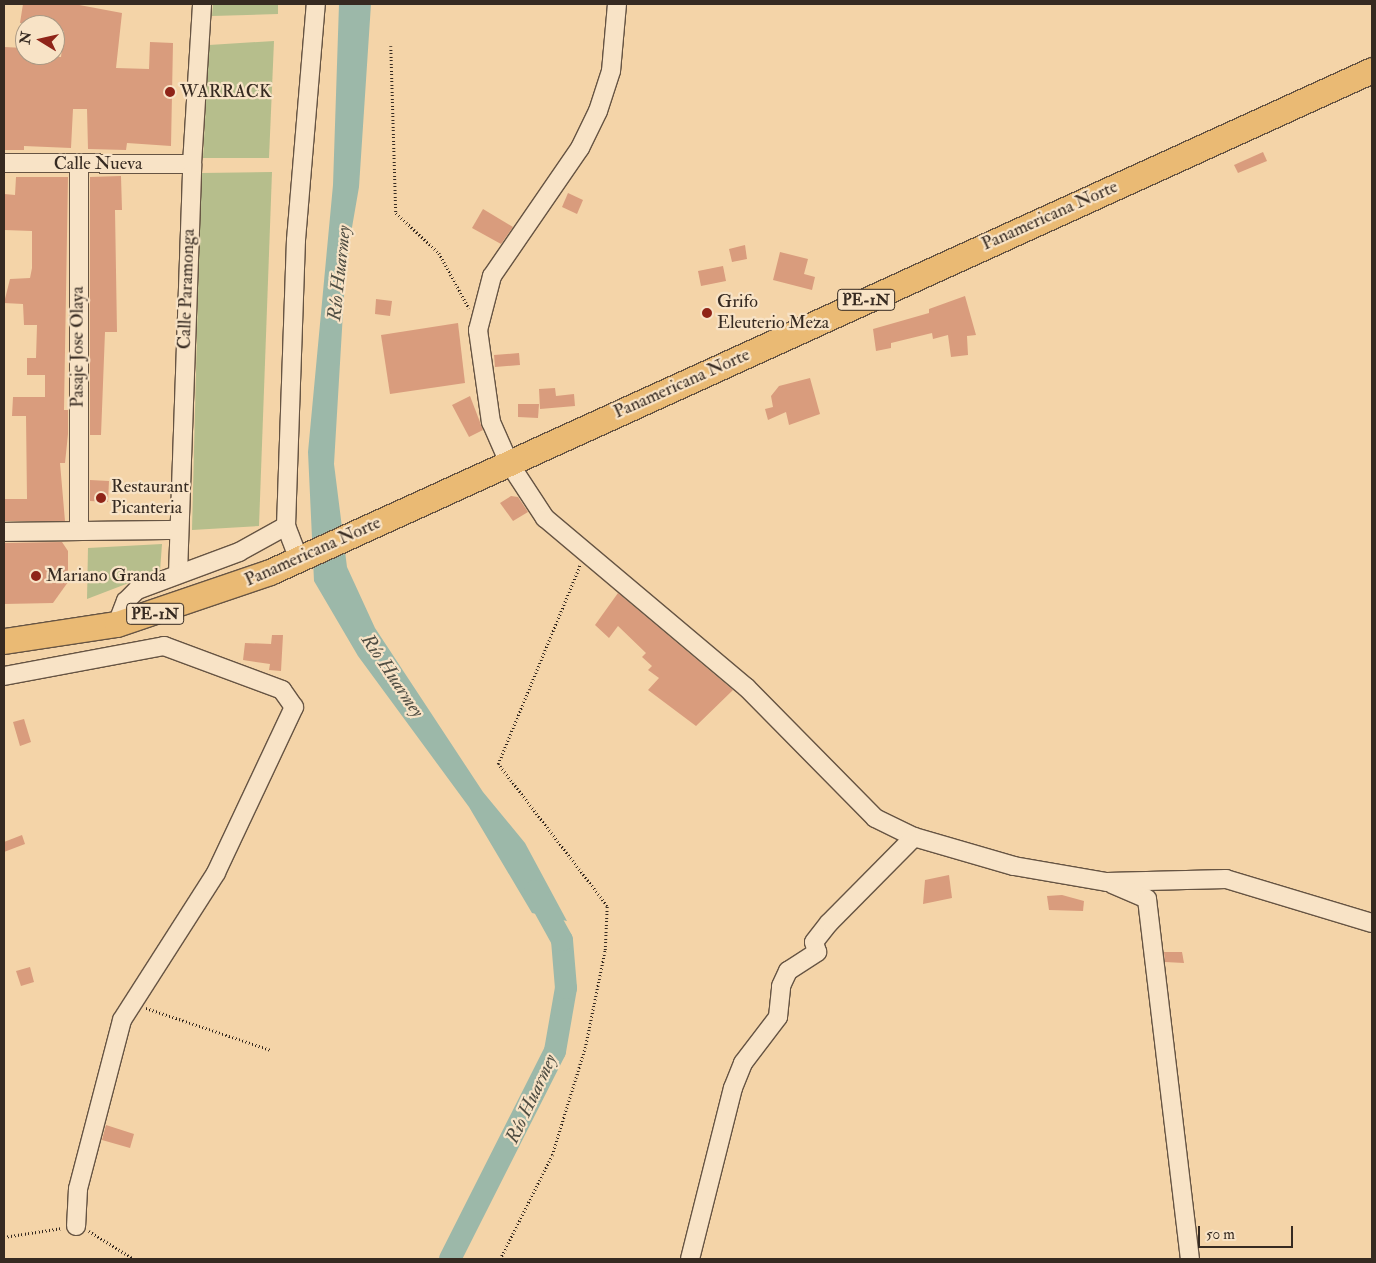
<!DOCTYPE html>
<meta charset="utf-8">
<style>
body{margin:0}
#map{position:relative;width:1376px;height:1263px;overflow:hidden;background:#f4d4a8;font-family:"IM FELL Double Pica",serif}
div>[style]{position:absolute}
.green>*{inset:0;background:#b6be8c}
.water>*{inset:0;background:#9cb8a9}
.river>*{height:22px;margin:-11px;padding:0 11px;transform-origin:11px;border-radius:11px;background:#9cb8a9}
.building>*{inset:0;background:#d99c7d}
.path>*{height:2.5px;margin-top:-1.25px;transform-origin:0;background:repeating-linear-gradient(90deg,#362a21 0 1px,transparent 0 3.5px)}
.roads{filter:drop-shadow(1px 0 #665443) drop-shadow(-1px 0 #665443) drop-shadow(0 1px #665443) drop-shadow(0 -1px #665443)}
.minor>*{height:18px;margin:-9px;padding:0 9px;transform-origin:9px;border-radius:9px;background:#f8e3c6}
.highway>*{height:25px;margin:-12.5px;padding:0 12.5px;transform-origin:12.5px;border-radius:12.5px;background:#eaba74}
.dots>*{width:14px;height:14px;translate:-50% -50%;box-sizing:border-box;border:2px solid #f8e3c6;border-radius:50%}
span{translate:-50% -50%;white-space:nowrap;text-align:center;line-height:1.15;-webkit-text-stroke:4.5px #f8e3c6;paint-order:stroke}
.shield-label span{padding:1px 4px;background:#f8e3c6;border:1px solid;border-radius:4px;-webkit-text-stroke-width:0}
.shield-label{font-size:16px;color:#362a21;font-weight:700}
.poi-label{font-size:18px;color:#362a21}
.left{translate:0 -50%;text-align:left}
.street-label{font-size:18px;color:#362a21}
.water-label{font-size:19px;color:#504e43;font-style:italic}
.frame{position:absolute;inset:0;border:5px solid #362a21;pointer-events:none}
.north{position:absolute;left:15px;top:15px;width:50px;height:50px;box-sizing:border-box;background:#f8e3c6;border:1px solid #aa9984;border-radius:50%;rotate:279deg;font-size:14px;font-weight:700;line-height:20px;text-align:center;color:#362a21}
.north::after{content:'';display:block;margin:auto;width:18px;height:22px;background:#8f2418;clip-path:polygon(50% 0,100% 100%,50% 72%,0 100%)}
.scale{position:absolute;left:1198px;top:1226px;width:95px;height:22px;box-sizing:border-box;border:2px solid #362a21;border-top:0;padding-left:6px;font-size:15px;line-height:18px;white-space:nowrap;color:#362a21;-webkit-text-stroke:4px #f8e3c6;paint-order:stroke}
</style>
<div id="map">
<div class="green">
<div style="clip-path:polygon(213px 4px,278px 4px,278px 14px,212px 16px)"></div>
<div style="clip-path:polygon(274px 41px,269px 158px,203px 158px,209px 45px)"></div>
<div style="clip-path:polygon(272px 172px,259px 526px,192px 530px,201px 173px)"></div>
<div style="clip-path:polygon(162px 544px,160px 571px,87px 599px,88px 548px)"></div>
</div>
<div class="water">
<div style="clip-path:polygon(339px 4px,371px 4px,359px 187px,346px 262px,334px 464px,347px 567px,375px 628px,483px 792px,525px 843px,567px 921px,532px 913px,469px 807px,358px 656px,314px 581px,308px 452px,333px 185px)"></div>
</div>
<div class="river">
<div style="left:450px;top:1259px;width:233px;rotate:-63.2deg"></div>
<div style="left:555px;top:1051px;width:64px;rotate:-80.1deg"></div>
<div style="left:566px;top:988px;width:48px;rotate:-94.8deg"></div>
<div style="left:562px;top:940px;width:56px;rotate:-118.9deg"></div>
</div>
<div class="building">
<div style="clip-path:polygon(23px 4px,74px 4px,122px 13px,116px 68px,149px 69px,150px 42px,173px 43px,171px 146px,127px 143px,126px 150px,88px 149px,87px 109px,73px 109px,71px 148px,24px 146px,24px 150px,4px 150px,4px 47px,25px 48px,25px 55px,61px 57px,64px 31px,55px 30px,55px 25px,20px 23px)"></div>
<div style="clip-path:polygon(1263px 152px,1267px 161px,1238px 173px,1234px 165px)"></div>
<div style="clip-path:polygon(121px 176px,122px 210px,115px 210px,117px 332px,105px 332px,101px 435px,90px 435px,90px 177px)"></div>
<div style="clip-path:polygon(16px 177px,68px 177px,64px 410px,68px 410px,68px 434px,65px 463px,60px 463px,65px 521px,4px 521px,5px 499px,27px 499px,26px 416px,12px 416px,13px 397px,45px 397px,45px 375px,27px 375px,27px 358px,36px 358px,37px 325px,24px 325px,23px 304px,4px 303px,10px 279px,30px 278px,32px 268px,32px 231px,4px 230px,4px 194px,15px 195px)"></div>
<div style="clip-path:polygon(568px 193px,583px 200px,577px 214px,562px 207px)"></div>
<div style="clip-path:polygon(483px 209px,513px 227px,501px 244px,472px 228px)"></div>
<div style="clip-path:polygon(745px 245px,747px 259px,732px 262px,729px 249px)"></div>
<div style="clip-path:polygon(780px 252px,808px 259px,804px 274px,815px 277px,812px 290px,773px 280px)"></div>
<div style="clip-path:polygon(723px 266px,726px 281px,701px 286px,698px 271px)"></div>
<div style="clip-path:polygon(965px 296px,976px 335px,967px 336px,968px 355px,951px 357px,948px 335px,933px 339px,932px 333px,891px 343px,891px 348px,876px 351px,873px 329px,929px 313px,929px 309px)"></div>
<div style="clip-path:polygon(376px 299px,392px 301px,390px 316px,375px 314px)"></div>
<div style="clip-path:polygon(458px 323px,465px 383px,390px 394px,381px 335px)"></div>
<div style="clip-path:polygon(519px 353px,520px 365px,495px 367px,494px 355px)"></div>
<div style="clip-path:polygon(810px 378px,820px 414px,789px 425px,786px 412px,768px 420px,765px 409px,773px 407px,771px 396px,779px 386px)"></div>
<div style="clip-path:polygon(555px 388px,556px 396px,574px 394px,575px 406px,540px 409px,539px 389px)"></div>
<div style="clip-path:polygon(470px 396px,483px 430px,469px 437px,452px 405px)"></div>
<div style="clip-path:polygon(518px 404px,539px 404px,538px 418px,518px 417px)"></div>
<div style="clip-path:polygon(90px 480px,109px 481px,108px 502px,90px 501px)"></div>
<div style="clip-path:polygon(511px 496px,518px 497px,528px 512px,513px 521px,500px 503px)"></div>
<div style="clip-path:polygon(62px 542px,68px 551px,68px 582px,53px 603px,4px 604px,4px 543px)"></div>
<div style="clip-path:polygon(618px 593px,733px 690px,696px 726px,648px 690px,659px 678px,648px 670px,652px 666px,642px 657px,646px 653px,618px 626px,609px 638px,595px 625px)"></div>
<div style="clip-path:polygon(272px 635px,283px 635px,281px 671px,269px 670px,270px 664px,243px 660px,245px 643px,271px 644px)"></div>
<div style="clip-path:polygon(24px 719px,31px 742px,20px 746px,13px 722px)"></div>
<div style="clip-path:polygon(22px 835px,25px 844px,4px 852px,4px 842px)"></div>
<div style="clip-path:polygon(949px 875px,952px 898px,923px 904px,925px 880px)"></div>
<div style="clip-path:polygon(1062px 895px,1084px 901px,1083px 911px,1049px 910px,1047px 896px)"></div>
<div style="clip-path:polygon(1164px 952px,1182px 952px,1184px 963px,1165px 962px)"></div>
<div style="clip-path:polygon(30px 967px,34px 982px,21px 986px,16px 971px)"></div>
<div style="clip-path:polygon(106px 1125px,134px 1134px,130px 1148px,102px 1140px)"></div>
</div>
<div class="path">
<div style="left:391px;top:46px;width:167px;rotate:88.3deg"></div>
<div style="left:396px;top:213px;width:59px;rotate:42.9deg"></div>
<div style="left:439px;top:253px;width:63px;rotate:61.4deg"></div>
<div style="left:146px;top:1008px;width:132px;rotate:18.6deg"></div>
<div style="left:89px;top:1231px;width:53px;rotate:31.9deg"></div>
<div style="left:4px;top:1237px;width:59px;rotate:-8.8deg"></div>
<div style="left:500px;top:1259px;width:116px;rotate:-63.4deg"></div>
<div style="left:552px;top:1155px;width:112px;rotate:-72.9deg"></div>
<div style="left:585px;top:1048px;width:100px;rotate:-78.5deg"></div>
<div style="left:605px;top:950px;width:44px;rotate:-87.4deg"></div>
<div style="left:607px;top:906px;width:179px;rotate:-127.5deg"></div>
<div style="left:498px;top:764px;width:215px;rotate:-67.6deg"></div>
</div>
<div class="roads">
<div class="minor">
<div style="left:617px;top:4px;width:67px;rotate:95.1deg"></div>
<div style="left:611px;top:71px;width:42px;rotate:108deg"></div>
<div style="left:598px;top:111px;width:41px;rotate:115.9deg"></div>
<div style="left:580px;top:148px;width:155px;rotate:124.5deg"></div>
<div style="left:492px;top:276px;width:56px;rotate:104.5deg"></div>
<div style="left:478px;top:330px;width:93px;rotate:82deg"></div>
<div style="left:491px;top:422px;width:45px;rotate:66.3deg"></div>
<div style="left:509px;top:463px;width:66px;rotate:56.8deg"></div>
<div style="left:545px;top:518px;width:263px;rotate:40.1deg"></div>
<div style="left:746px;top:687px;width:184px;rotate:45.4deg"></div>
<div style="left:875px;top:818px;width:43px;rotate:26deg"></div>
<div style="left:914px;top:837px;width:104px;rotate:16.2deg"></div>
<div style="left:1014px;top:866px;width:94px;rotate:9.8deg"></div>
<div style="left:1107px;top:882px;width:119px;rotate:-1.4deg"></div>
<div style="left:1226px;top:879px;width:152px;rotate:16.8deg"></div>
<div style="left:4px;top:163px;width:188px;rotate:0.3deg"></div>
<div style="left:79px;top:163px;width:368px;rotate:90deg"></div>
<div style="left:286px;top:526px;width:36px;rotate:69deg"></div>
<div style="left:4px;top:532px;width:175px;rotate:-0.7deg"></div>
<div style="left:178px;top:574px;width:410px;rotate:-88deg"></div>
<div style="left:192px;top:164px;width:160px;rotate:-86.4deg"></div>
<div style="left:117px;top:624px;width:25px;rotate:-69deg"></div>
<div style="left:126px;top:601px;width:16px;rotate:-45deg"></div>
<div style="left:137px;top:590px;width:109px;rotate:-20.4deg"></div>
<div style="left:239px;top:552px;width:54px;rotate:-29deg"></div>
<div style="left:286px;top:526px;width:286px;rotate:-88deg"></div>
<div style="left:296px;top:240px;width:237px;rotate:-85.2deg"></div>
<div style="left:4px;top:676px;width:163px;rotate:-10.6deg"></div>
<div style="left:164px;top:646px;width:126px;rotate:20.4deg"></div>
<div style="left:282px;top:690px;width:21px;rotate:55deg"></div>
<div style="left:294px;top:707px;width:183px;rotate:115.2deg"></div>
<div style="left:216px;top:873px;width:174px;rotate:122.6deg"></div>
<div style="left:122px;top:1020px;width:175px;rotate:104.6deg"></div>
<div style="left:78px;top:1189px;width:37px;rotate:93deg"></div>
<div style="left:1112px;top:884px;width:38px;rotate:23deg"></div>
<div style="left:1147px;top:899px;width:363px;rotate:83.2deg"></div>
<div style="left:690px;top:1259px;width:176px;rotate:-75.9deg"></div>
<div style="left:733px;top:1088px;width:27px;rotate:-68deg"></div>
<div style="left:743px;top:1063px;width:58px;rotate:-52.7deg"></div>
<div style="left:778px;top:1017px;width:31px;rotate:-84deg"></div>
<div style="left:781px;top:986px;width:17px;rotate:-65deg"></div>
<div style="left:788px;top:971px;width:35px;rotate:-33deg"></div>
<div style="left:817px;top:952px;width:10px;rotate:-107deg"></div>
<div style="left:814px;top:942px;width:24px;rotate:-52deg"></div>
<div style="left:829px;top:923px;width:121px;rotate:-45.3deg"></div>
</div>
<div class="highway">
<div style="left:4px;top:641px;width:114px;rotate:-8.6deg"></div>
<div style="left:117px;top:624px;width:162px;rotate:-18.8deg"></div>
<div style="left:270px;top:572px;width:1211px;rotate:-24.49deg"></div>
</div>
</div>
<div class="dots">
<div style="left:170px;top:92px;background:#8f2418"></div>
<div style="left:707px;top:313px;background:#8f2418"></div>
<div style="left:101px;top:498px;background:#8f2418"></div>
<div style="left:36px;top:576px;background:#8f2418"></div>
</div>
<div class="shield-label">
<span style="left:866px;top:300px">PE-1N</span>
<span style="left:155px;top:614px">PE-1N</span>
</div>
<div class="poi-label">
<span class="left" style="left:180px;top:92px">WARRACK</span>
<span class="left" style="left:717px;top:313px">Grifo<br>Eleuterio Meza</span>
<span class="left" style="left:111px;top:498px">Restaurant<br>Picanteria</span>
<span class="left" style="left:46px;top:576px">Mariano Granda</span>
</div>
<div class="street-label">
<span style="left:98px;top:164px">Calle Nueva</span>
<span style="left:1050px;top:216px;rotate:-24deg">Panamericana Norte</span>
<span style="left:187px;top:289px;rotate:-88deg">Calle Paramonga</span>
<span style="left:78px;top:347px;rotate:-90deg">Pasaje Jose Olaya</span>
<span style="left:682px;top:384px;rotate:-24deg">Panamericana Norte</span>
<span style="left:313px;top:552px;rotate:-24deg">Panamericana Norte</span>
</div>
<div class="water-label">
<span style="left:340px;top:273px;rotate:-84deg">Río Huarmey</span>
<span style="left:392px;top:676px;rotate:56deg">Río Huarmey</span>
<span style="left:532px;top:1099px;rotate:-65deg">Río Huarmey</span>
</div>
<div class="frame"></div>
<div class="north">N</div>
<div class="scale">50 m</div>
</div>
